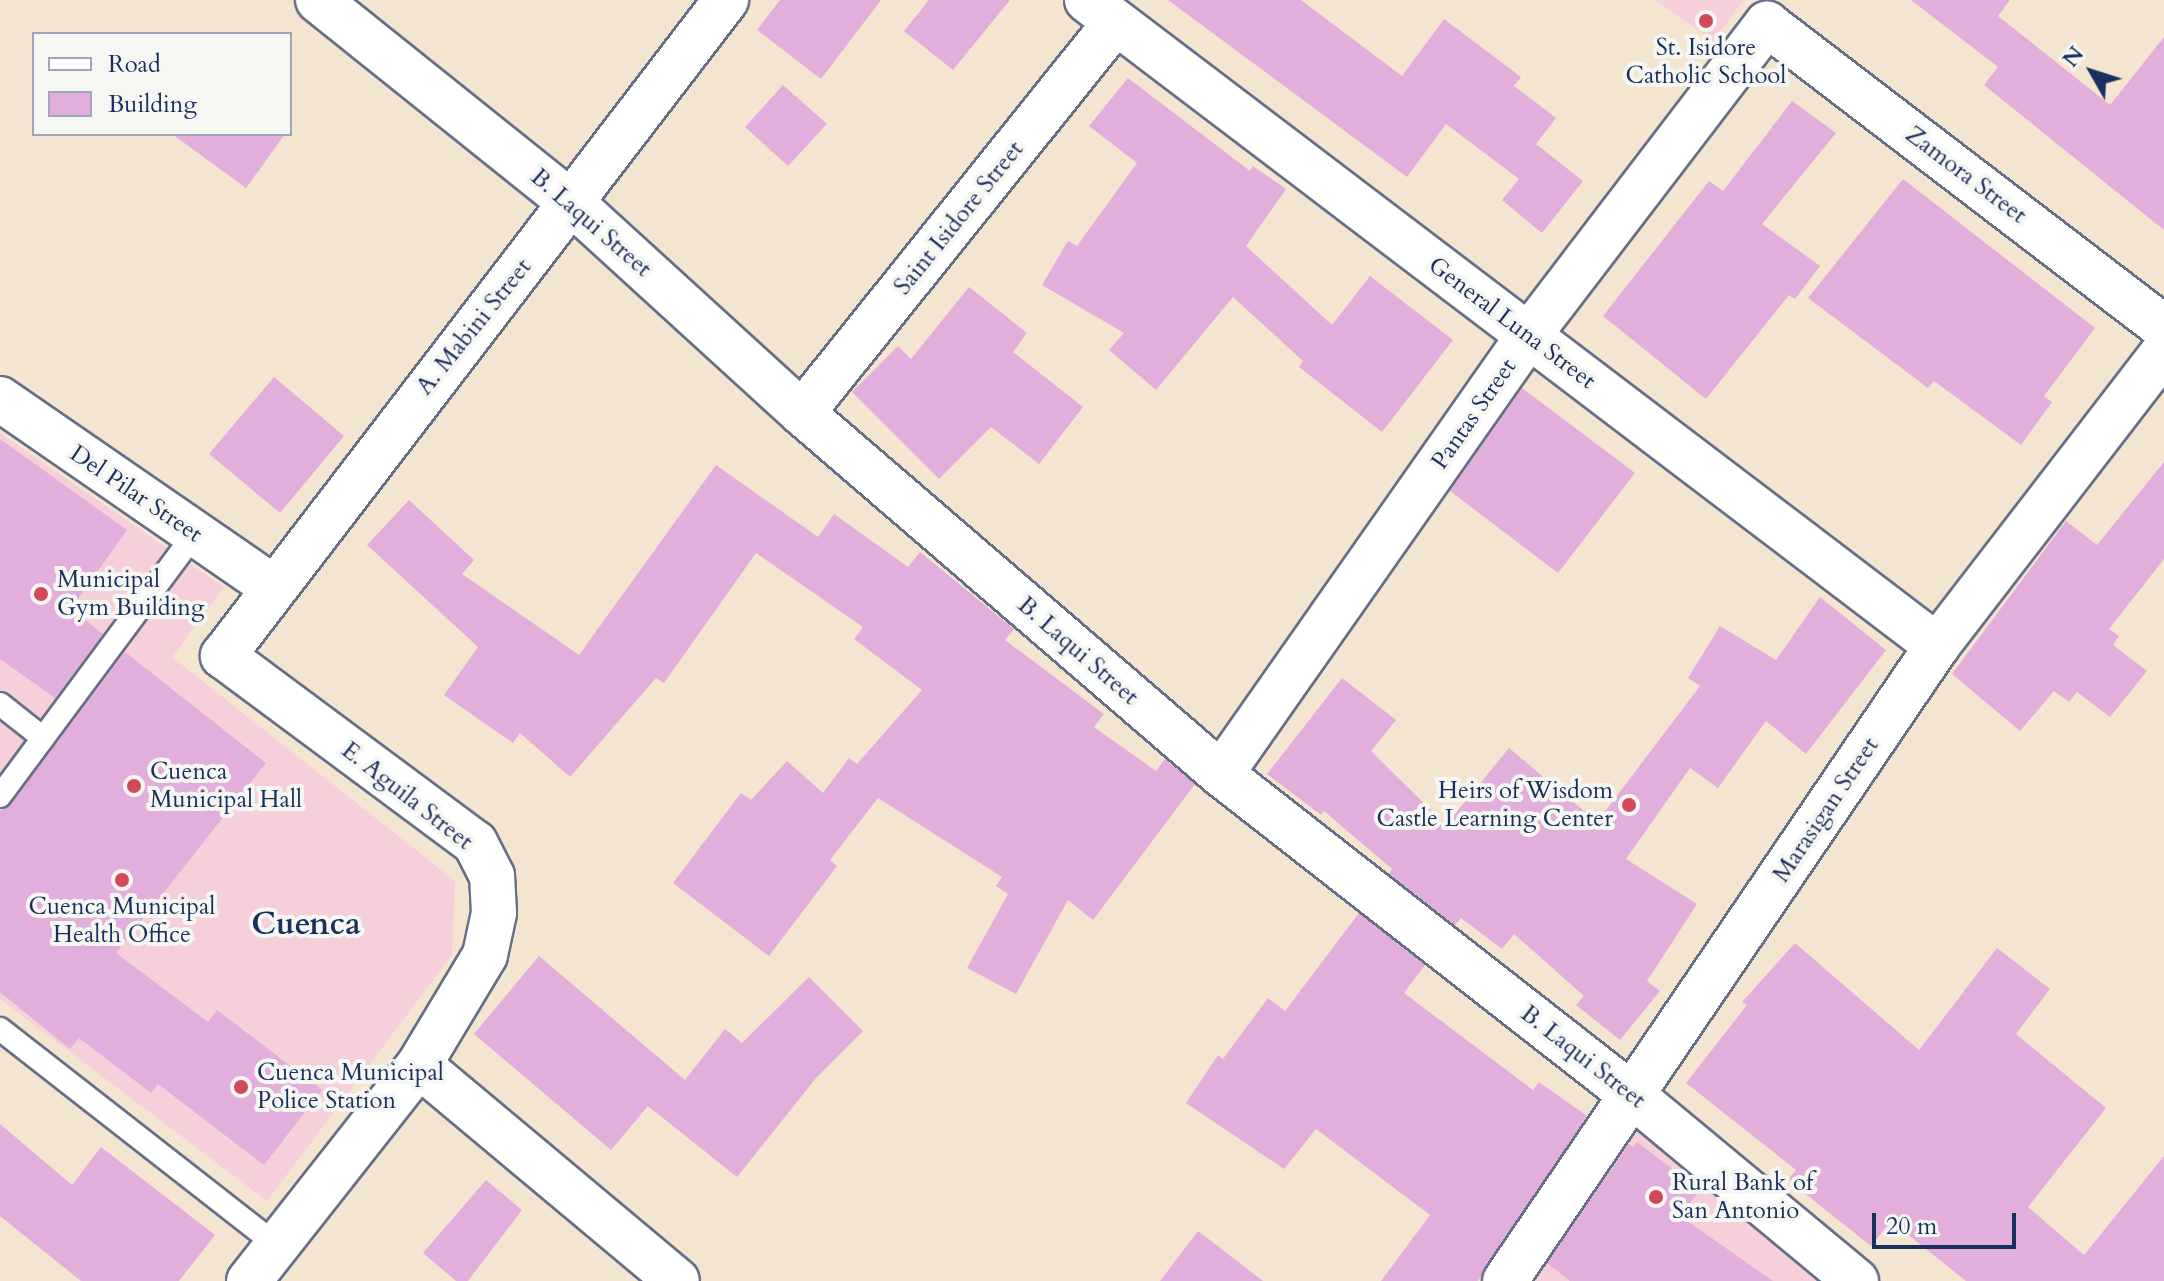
<!DOCTYPE html>
<style>
body{margin:0}
#map{position:relative;width:2164px;height:1281px;overflow:hidden;background:#f4e5d1;font-family:Cardo,serif}
div>[style]{position:absolute}
.built>*{inset:0;background:#f5cfda}
.building>*{inset:0;background:#e2afdc}
.roads{filter:drop-shadow(2px 0 #676f86) drop-shadow(-2px 0 #676f86) drop-shadow(0 2px #676f86) drop-shadow(0 -2px #676f86)}
.lane>*{height:22px;margin:-11px;padding:0 11px;transform-origin:11px;border-radius:11px;background:#fff}
.street>*{height:44px;margin:-22px;padding:0 22px;transform-origin:22px;border-radius:22px;background:#fff}
.dots>*{width:22px;height:22px;translate:-50% -50%;box-sizing:border-box;border:4px solid #f6f6f2;border-radius:50%}
span{translate:-50% -50%;white-space:nowrap;text-align:center;line-height:1.15;-webkit-text-stroke:8px #f6f6f2;paint-order:stroke}
.poi-label{font-size:24px;color:#1b2f5e}
.left{translate:0 -50%;text-align:left}
.right{translate:-100% -50%;text-align:right}
.street-label{font-size:24px;color:#1b2f5e}
.district-label{font-size:32px;color:#1b2f5e;font-weight:700}
.legend{position:absolute;left:32px;top:32px;width:260px;height:104px;box-sizing:border-box;background:#f6f6f2;border:2px solid #9ea6b7;margin:0;padding:10px 14px;list-style:none;font-size:24px;color:#1b2f5e}
.legend li{display:flex;align-items:center;gap:16px;height:40px}
.legend b{width:40px;border:2px solid #9ea6b7}
.north{position:absolute;left:2052px;top:32px;width:80px;height:80px;-webkit-text-stroke:6px #f6f6f2;paint-order:stroke;rotate:309deg;font-size:22px;font-weight:700;line-height:32px;text-align:center;color:#1b2f5e}
.north::after{content:'';display:block;margin:auto;width:28px;height:36px;background:#1b2f5e;clip-path:polygon(50% 0,100% 100%,50% 72%,0 100%)}
.scale{position:absolute;left:1872px;top:1213px;width:144px;height:36px;box-sizing:border-box;border:4px solid #1b2f5e;border-top:0;padding-left:10px;font-size:24px;line-height:28px;white-space:nowrap;color:#1b2f5e;-webkit-text-stroke:6px #f6f6f2;paint-order:stroke}
</style>
<div id="map">
<div class="built">
<div style="clip-path:polygon(1655px 0,1744px 0,1713px 41px)"></div>
<div style="clip-path:polygon(0 433px,224px 587px,172px 657px,455px 881px,452px 955px,267px 1201px,0 999px)"></div>
<div style="clip-path:polygon(1639px 1124px,1830px 1281px,1534px 1281px)"></div>
</div>
<div class="building">
<div style="clip-path:polygon(780px 0,881px 0,821px 79px,757px 30px)"></div>
<div style="clip-path:polygon(929px 0,1010px 0,953px 70px,904px 31px)"></div>
<div style="clip-path:polygon(1168px 0,1301px 0,1402px 76px,1444px 19px,1521px 77px,1514px 86px,1556px 118px,1536px 144px,1583px 181px,1542px 233px,1502px 200px,1519px 179px,1446px 124px,1407px 177px)"></div>
<div style="clip-path:polygon(1911px 0,2010px 0,1998px 16px,2110px 105px,2164px 37px,2164px 230px,1984px 85px,1998px 67px)"></div>
<div style="clip-path:polygon(1128px 78px,1250px 171px,1253px 166px,1286px 189px,1246px 246px,1332px 325px,1370px 276px,1453px 340px,1382px 432px,1299px 367px,1303px 361px,1233px 297px,1156px 390px,1109px 350px,1124px 333px,1042px 285px,1068px 241px,1077px 246px,1137px 163px,1089px 126px)"></div>
<div style="clip-path:polygon(783px 85px,827px 124px,788px 166px,745px 127px)"></div>
<div style="clip-path:polygon(1792px 101px,1836px 133px,1762px 224px,1820px 266px,1795px 299px,1789px 295px,1706px 399px,1603px 316px,1709px 181px,1723px 191px)"></div>
<div style="clip-path:polygon(172px 134px,285px 134px,246px 188px)"></div>
<div style="clip-path:polygon(1903px 179px,2095px 328px,2044px 396px,2052px 402px,2021px 445px,1934px 381px,1928px 388px,1808px 298px)"></div>
<div style="clip-path:polygon(969px 287px,1027px 333px,1013px 352px,1083px 407px,1039px 464px,991px 427px,939px 479px,852px 392px,898px 346px,911px 359px)"></div>
<div style="clip-path:polygon(274px 377px,344px 436px,280px 513px,209px 454px)"></div>
<div style="clip-path:polygon(1522px 388px,1635px 473px,1558px 573px,1450px 491px)"></div>
<div style="clip-path:polygon(0 439px,127px 530px,71px 609px,103px 634px,55px 698px,0 659px)"></div>
<div style="clip-path:polygon(2164px 462px,2164px 559px,2109px 629px,2119px 636px,2113px 645px,2147px 671px,2110px 717px,2077px 692px,2069px 702px,2054px 691px,2020px 731px,1952px 674px,2066px 521px,2097px 545px)"></div>
<div style="clip-path:polygon(716px 465px,818px 537px,834px 514px,908px 567px,920px 552px,1014px 629px,1005px 640px,1104px 714px,1094px 727px,1156px 771px,1165px 759px,1195px 784px,1093px 920px,1068px 900px,1016px 994px,967px 968px,1008px 894px,996px 886px,1002px 877px,878px 798px,830px 860px,837px 866px,769px 956px,673px 883px,741px 793px,751px 800px,787px 761px,823px 793px,849px 758px,857px 764px,922px 690px,854px 639px,863px 627px,756px 553px,664px 683px,656px 678px,570px 777px,520px 733px,513px 743px,444px 695px,478px 647px,367px 545px,409px 500px,474px 560px,462px 574px,579px 655px)"></div>
<div style="clip-path:polygon(1820px 597px,1886px 650px,1806px 754px,1766px 721px,1718px 788px,1690px 768px,1626px 859px,1697px 904px,1647px 981px,1660px 991px,1620px 1040px,1576px 1005px,1584px 996px,1514px 934px,1502px 949px,1461px 918px,1455px 925px,1389px 874px,1392px 869px,1324px 811px,1321px 815px,1267px 774px,1342px 678px,1396px 720px,1371px 751px,1446px 825px,1509px 748px,1597px 822px,1700px 686px,1688px 678px,1720px 626px,1776px 660px)"></div>
<div style="clip-path:polygon(125px 652px,266px 763px,116px 953px,208px 1022px,217px 1010px,322px 1090px,264px 1165px,158px 1084px,151px 1093px,79px 1038px,70px 1049px,0 992px,0 811px,11px 804px)"></div>
<div style="clip-path:polygon(1359px 913px,1425px 965px,1404px 993px,1533px 1090px,1539px 1082px,1587px 1116px,1478px 1281px,1381px 1281px,1430px 1215px,1316px 1129px,1284px 1169px,1186px 1103px,1218px 1055px,1223px 1059px,1268px 998px,1285px 1011px)"></div>
<div style="clip-path:polygon(1795px 943px,1919px 1050px,1997px 948px,2050px 989px,2016px 1034px,2106px 1108px,2028px 1207px,2084px 1255px,2164px 1156px,2164px 1281px,1966px 1281px,1891px 1221px,1871px 1246px,1788px 1180px,1796px 1170px,1686px 1083px,1747px 1005px,1742px 1002px)"></div>
<div style="clip-path:polygon(539px 956px,685px 1080px,725px 1029px,742px 1043px,809px 977px,863px 1031px,816px 1078px,737px 1177px,648px 1106px,611px 1150px,474px 1034px)"></div>
<div style="clip-path:polygon(0 1124px,72px 1185px,101px 1147px,215px 1235px,179px 1281px,81px 1281px,0 1216px)"></div>
<div style="clip-path:polygon(1637px 1142px,1700px 1190px,1680px 1216px,1773px 1281px,1570px 1281px,1547px 1263px,1629px 1144px,1633px 1147px)"></div>
<div style="clip-path:polygon(486px 1180px,522px 1210px,468px 1281px,456px 1281px,423px 1253px)"></div>
<div style="clip-path:polygon(1198px 1231px,1263px 1281px,1160px 1281px)"></div>
</div>
<div class="roads">
<div class="lane">
<div style="left:0;top:704px;width:55px;rotate:38.3deg"></div>
<div style="left:0;top:796px;width:329px;rotate:-53.4deg"></div>
<div style="left:0;top:1029px;width:350px;rotate:38deg"></div>
</div>
<div class="street">
<div style="left:318px;top:0;width:327px;rotate:38.7deg"></div>
<div style="left:573px;top:204px;width:310px;rotate:42.4deg"></div>
<div style="left:802px;top:413px;width:553px;rotate:40.75deg"></div>
<div style="left:1221px;top:774px;width:523px;rotate:38.01deg"></div>
<div style="left:1633px;top:1096px;width:290px;rotate:39.7deg"></div>
<div style="left:1087px;top:0;width:1068px;rotate:37.23deg"></div>
<div style="left:0;top:399px;width:331px;rotate:34.6deg"></div>
<div style="left:802px;top:413px;width:500px;rotate:-51.25deg"></div>
<div style="left:1221px;top:774px;width:536px;rotate:-54.95deg"></div>
<div style="left:1529px;top:335px;width:392px;rotate:-52.6deg"></div>
<div style="left:1767px;top:24px;width:499px;rotate:37.4deg"></div>
<div style="left:419px;top:1065px;width:336px;rotate:39.9deg"></div>
<div style="left:249px;top:1281px;width:275px;rotate:-51.8deg"></div>
<div style="left:419px;top:1065px;width:128px;rotate:-59deg"></div>
<div style="left:485px;top:955px;width:43px;rotate:-77.9deg"></div>
<div style="left:494px;top:913px;width:37px;rotate:-93deg"></div>
<div style="left:492px;top:876px;width:37px;rotate:-117deg"></div>
<div style="left:475px;top:843px;width:314px;rotate:-143.4deg"></div>
<div style="left:223px;top:656px;width:827px;rotate:-52.52deg"></div>
<div style="left:1505px;top:1281px;width:768px;rotate:-55.77deg"></div>
<div style="left:1937px;top:646px;width:372px;rotate:-52.4deg"></div>
</div>
</div>
<div class="dots">
<div style="left:1706px;top:21px;background:#d1495b"></div>
<div style="left:41px;top:594px;background:#d1495b"></div>
<div style="left:134px;top:786px;background:#d1495b"></div>
<div style="left:1629px;top:805px;background:#d1495b"></div>
<div style="left:122px;top:880px;background:#d1495b"></div>
<div style="left:241px;top:1087px;background:#d1495b"></div>
<div style="left:1656px;top:1197px;background:#d1495b"></div>
</div>
<div class="poi-label">
<span style="left:1706px;top:62px">St. Isidore<br>Catholic School</span>
<span class="left" style="left:57px;top:594px">Municipal<br>Gym Building</span>
<span class="left" style="left:150px;top:786px">Cuenca<br>Municipal Hall</span>
<span class="right" style="left:1613px;top:805px">Heirs of Wisdom<br>Castle Learning Center</span>
<span style="left:122px;top:921px">Cuenca Municipal<br>Health Office</span>
<span class="left" style="left:257px;top:1087px">Cuenca Municipal<br>Police Station</span>
<span class="left" style="left:1672px;top:1197px">Rural Bank of<br>San Antonio</span>
</div>
<div class="street-label">
<span style="left:1966px;top:175px;rotate:37deg">Zamora Street</span>
<span style="left:959px;top:218px;rotate:-51deg">Saint Isidore Street</span>
<span style="left:591px;top:223px;rotate:41deg">B. Laqui Street</span>
<span style="left:1512px;top:323px;rotate:37deg">General Luna Street</span>
<span style="left:474px;top:327px;rotate:-51deg">A. Mabini Street</span>
<span style="left:1474px;top:414px;rotate:-55deg">Pantas Street</span>
<span style="left:136px;top:494px;rotate:34deg">Del Pilar Street</span>
<span style="left:1078px;top:651px;rotate:41deg">B. Laqui Street</span>
<span style="left:407px;top:796px;rotate:38deg">E. Aguila Street</span>
<span style="left:1826px;top:810px;rotate:-56deg">Marasigan Street</span>
<span style="left:1583px;top:1057px;rotate:38deg">B. Laqui Street</span>
</div>
<div class="district-label">
<span style="left:306px;top:924px">Cuenca</span>
</div>
<ul class="legend">
<li><b style="height:10px;background:#fff"></b>Road</li>
<li><b style="height:22px;background:#e2afdc"></b>Building</li>
</ul>
<div class="north">N</div>
<div class="scale">20 m</div>
</div>
